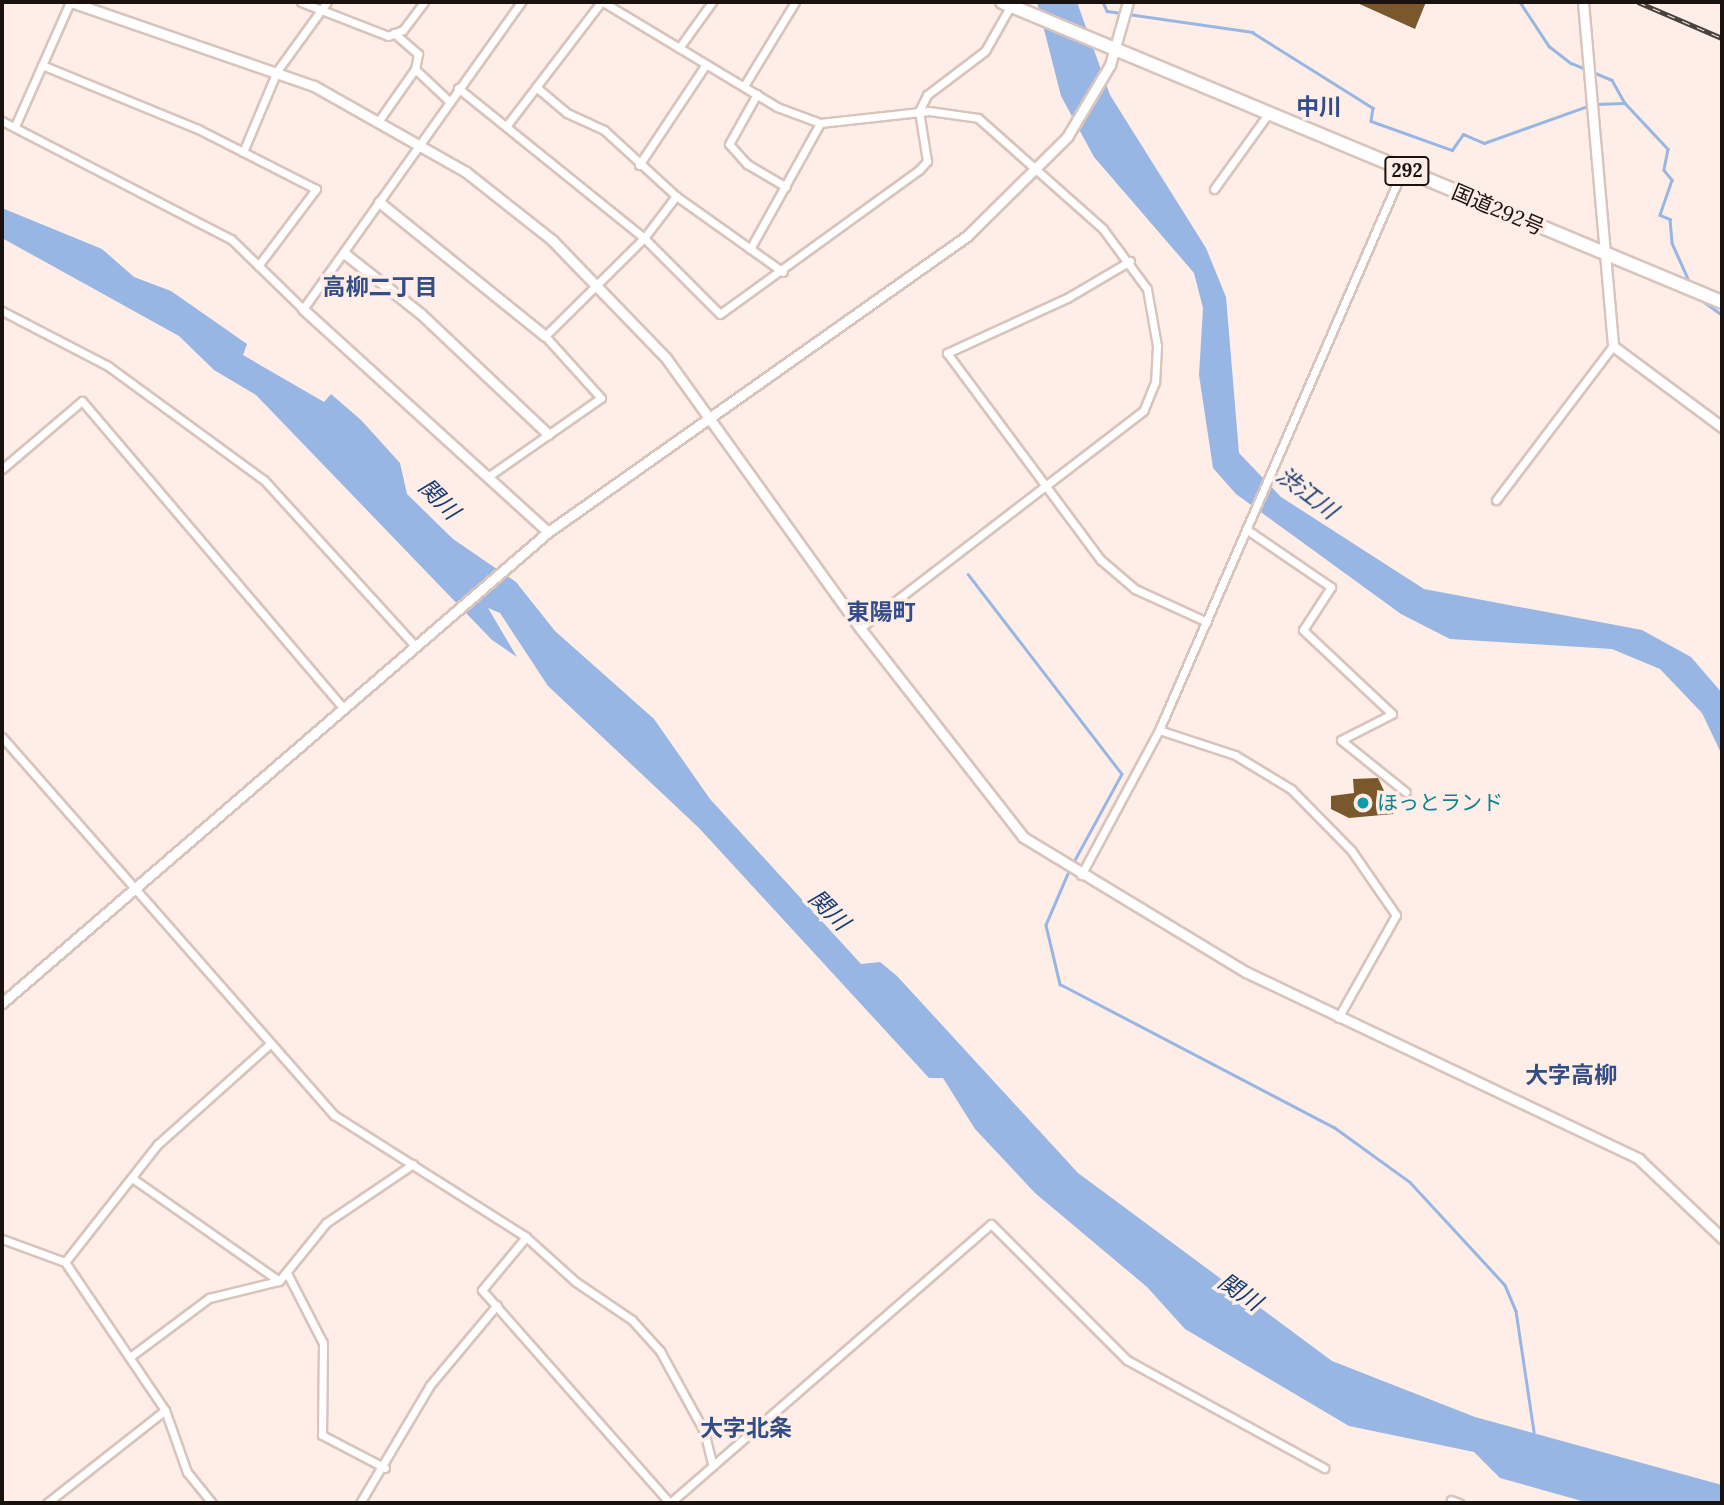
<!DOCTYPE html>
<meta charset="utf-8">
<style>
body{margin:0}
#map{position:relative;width:1724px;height:1505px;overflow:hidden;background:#feeee7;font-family:Lora,"Noto Sans JP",serif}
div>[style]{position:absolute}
.water>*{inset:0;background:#97b6e4}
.stream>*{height:2.5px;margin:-1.25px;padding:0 1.25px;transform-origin:1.25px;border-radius:1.25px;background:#97b6e4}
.building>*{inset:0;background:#7b572e}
.roads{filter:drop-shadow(2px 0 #d8c4bc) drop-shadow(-2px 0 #d8c4bc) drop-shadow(0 2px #d8c4bc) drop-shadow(0 -2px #d8c4bc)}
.minor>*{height:7px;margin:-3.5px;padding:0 3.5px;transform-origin:3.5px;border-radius:3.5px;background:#fff}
.tertiary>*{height:9px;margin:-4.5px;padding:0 4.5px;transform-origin:4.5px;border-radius:4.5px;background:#fff}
.trunk>*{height:12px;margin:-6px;padding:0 6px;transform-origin:6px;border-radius:6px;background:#fff}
.rail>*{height:5px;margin-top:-2.5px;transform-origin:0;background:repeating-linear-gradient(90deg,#feeee7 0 8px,#4a413d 0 16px);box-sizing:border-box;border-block:2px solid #4a413d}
.dots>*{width:19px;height:19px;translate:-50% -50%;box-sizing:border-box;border:4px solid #feeee7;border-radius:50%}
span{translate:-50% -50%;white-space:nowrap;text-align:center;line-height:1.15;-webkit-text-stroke:7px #feeee7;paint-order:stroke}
.shield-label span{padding:2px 5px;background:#feeee7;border:2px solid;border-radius:5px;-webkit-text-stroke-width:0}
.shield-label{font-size:19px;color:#19120f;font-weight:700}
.street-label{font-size:21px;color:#19120f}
.culture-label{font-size:21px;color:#0d838f}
.left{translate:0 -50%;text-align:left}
.neighbourhood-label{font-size:23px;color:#334d86;font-weight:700}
.water-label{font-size:23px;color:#153b72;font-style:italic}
.frame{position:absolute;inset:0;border:4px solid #19120f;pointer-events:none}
</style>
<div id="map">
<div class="water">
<div style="clip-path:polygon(1037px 2px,1077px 2px,1110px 95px,1206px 248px,1226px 297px,1239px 453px,1281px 497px,1424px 589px,1642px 630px,1691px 657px,1722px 693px,1722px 755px,1702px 713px,1660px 669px,1612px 649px,1450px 639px,1401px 614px,1236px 494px,1213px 468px,1199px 375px,1203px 308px,1194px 273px,1094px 157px,1061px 96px)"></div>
<div style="clip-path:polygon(2px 208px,102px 249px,134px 277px,171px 291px,247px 344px,243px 355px,324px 402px,331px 394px,361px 420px,400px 463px,407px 494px,453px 539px,516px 582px,555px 631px,654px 719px,710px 799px,861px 964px,880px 962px,897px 976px,1078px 1173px,1332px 1361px,1475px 1417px,1722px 1485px,1722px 1503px,1589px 1503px,1500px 1478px,1474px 1452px,1349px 1426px,1185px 1329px,1147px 1287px,1035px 1193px,975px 1129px,943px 1078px,929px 1078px,699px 828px,548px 686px,500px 613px,488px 608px,517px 657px,492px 640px,256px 395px,214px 370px,179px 336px,2px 238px)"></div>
</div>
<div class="stream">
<div style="left:1103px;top:2px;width:10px;rotate:66deg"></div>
<div style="left:1107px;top:11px;width:147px;rotate:8.2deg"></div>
<div style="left:1252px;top:32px;width:143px;rotate:32.1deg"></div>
<div style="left:1373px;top:108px;width:13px;rotate:99deg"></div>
<div style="left:1371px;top:121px;width:86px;rotate:19.7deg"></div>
<div style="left:1452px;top:150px;width:19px;rotate:-55deg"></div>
<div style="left:1463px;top:134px;width:23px;rotate:23deg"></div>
<div style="left:1484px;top:143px;width:110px;rotate:-19.6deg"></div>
<div style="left:1520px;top:2px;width:53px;rotate:56.6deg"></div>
<div style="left:1549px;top:46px;width:28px;rotate:38deg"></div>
<div style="left:1571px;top:63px;width:44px;rotate:22.5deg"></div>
<div style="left:1612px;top:80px;width:26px;rotate:61deg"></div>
<div style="left:1594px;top:104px;width:31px;rotate:-2deg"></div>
<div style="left:1625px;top:103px;width:63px;rotate:46.9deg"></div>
<div style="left:1668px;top:149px;width:21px;rotate:101deg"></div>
<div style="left:1664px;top:170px;width:13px;rotate:51deg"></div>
<div style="left:1672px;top:180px;width:37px;rotate:109deg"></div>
<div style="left:1660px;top:215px;width:11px;rotate:22deg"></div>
<div style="left:1670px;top:219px;width:24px;rotate:85deg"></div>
<div style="left:1672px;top:243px;width:44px;rotate:65.8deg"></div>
<div style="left:1692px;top:293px;width:37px;rotate:36deg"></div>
<div style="left:968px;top:574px;width:252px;rotate:52.4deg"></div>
<div style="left:1122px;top:774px;width:102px;rotate:118.6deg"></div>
<div style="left:1070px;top:869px;width:61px;rotate:113.2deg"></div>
<div style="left:1046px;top:925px;width:61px;rotate:76.7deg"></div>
<div style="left:1060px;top:984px;width:309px;rotate:27.6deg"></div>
<div style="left:1334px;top:1127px;width:94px;rotate:35.9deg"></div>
<div style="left:1410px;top:1182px;width:140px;rotate:47.3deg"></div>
<div style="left:1505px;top:1285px;width:28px;rotate:67deg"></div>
<div style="left:1516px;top:1311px;width:122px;rotate:81.5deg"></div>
</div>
<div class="building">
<div style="clip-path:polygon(1355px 2px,1426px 2px,1415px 29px)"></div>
<div style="clip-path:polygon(1378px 778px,1386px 795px,1395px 797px,1393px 814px,1349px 818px,1331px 809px,1331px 796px,1354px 793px,1353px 779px)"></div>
</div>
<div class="roads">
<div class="minor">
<div style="left:301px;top:2px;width:93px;rotate:21.3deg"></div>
<div style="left:388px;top:36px;width:16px;rotate:-22deg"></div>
<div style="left:403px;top:30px;width:35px;rotate:-53deg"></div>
<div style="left:603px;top:2px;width:203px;rotate:31.1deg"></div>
<div style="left:777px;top:107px;width:46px;rotate:20.4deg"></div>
<div style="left:820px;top:123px;width:110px;rotate:-6.3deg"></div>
<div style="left:929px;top:111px;width:49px;rotate:8.1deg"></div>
<div style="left:978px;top:118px;width:167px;rotate:41.6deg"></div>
<div style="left:1103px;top:229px;width:74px;rotate:53.7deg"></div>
<div style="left:1147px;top:289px;width:58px;rotate:80deg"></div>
<div style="left:1157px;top:346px;width:36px;rotate:93deg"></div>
<div style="left:1155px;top:382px;width:31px;rotate:112deg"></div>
<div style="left:1143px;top:411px;width:357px;rotate:142.5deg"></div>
<div style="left:394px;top:33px;width:32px;rotate:41deg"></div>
<div style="left:418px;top:54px;width:15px;rotate:101deg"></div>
<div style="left:415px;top:69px;width:47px;rotate:43.3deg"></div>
<div style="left:679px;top:48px;width:57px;rotate:-54.3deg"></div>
<div style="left:42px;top:65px;width:169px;rotate:22.3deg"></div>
<div style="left:198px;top:129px;width:132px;rotate:27deg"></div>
<div style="left:316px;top:189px;width:96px;rotate:127deg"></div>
<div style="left:744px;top:86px;width:98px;rotate:-58.7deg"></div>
<div style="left:536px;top:87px;width:40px;rotate:40deg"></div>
<div style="left:567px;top:113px;width:41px;rotate:24.7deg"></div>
<div style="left:604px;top:130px;width:98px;rotate:42.5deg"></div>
<div style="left:676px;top:196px;width:131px;rotate:35.4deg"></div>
<div style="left:458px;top:88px;width:239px;rotate:38.9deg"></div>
<div style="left:644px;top:238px;width:107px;rotate:45deg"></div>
<div style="left:720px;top:314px;width:246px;rotate:-35.9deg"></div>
<div style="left:919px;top:170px;width:12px;rotate:-48deg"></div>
<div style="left:927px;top:161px;width:51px;rotate:-99.1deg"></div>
<div style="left:757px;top:94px;width:57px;rotate:119.2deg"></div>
<div style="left:729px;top:144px;width:27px;rotate:48deg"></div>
<div style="left:747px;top:164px;width:45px;rotate:30.5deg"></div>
<div style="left:919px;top:111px;width:18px;rotate:-63deg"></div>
<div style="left:927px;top:95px;width:73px;rotate:-37.2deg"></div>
<div style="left:985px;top:51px;width:53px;rotate:-60.5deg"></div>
<div style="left:380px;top:119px;width:61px;rotate:-55deg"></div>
<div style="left:2px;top:121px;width:258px;rotate:27.3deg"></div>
<div style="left:231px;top:239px;width:100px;rotate:44.2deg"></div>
<div style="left:303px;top:309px;width:377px;rotate:-54.6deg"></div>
<div style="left:16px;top:124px;width:133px;rotate:-66.1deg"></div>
<div style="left:507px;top:125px;width:155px;rotate:-52.6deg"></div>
<div style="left:243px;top:152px;width:88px;rotate:-67.2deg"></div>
<div style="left:277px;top:71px;width:85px;rotate:-54.1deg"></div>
<div style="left:639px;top:165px;width:121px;rotate:-56.4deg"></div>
<div style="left:1214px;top:189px;width:92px;rotate:-54.2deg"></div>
<div style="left:750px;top:249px;width:144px;rotate:-60.9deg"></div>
<div style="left:1130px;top:261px;width:73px;rotate:149.6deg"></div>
<div style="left:1067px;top:298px;width:132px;rotate:155.4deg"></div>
<div style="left:947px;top:353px;width:258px;rotate:53.4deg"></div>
<div style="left:1101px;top:560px;width:45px;rotate:40.5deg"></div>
<div style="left:1135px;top:589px;width:79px;rotate:24.6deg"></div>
<div style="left:2px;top:311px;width:119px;rotate:27.4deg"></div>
<div style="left:108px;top:366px;width:193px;rotate:36.2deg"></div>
<div style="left:264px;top:480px;width:222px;rotate:47.7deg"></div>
<div style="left:2px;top:469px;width:105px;rotate:-40.4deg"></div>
<div style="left:82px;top:401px;width:404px;rotate:49.6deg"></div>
<div style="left:489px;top:476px;width:136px;rotate:-34.9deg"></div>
<div style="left:601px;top:398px;width:84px;rotate:-132.1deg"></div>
<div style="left:545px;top:336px;width:139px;rotate:-44.7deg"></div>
<div style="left:644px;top:238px;width:53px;rotate:-52.7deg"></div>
<div style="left:1496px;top:500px;width:193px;rotate:-52.8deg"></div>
<div style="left:1246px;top:529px;width:103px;rotate:34.3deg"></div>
<div style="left:1331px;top:587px;width:51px;rotate:123.1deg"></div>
<div style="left:1303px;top:630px;width:122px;rotate:43.3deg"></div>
<div style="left:1392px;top:714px;width:57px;rotate:153deg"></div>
<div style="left:1341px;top:740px;width:83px;rotate:38.7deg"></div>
<div style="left:1159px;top:730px;width:80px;rotate:18.2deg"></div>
<div style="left:1235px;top:755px;width:66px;rotate:31.3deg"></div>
<div style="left:1291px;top:789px;width:86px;rotate:45.5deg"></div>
<div style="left:1351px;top:850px;width:79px;rotate:55.3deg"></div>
<div style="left:1396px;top:915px;width:118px;rotate:119.4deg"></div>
<div style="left:2px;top:737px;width:503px;rotate:48.71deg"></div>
<div style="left:334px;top:1115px;width:227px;rotate:32.4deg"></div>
<div style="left:526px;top:1237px;width:67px;rotate:42deg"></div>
<div style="left:576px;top:1282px;width:68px;rotate:34.2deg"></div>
<div style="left:632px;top:1320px;width:42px;rotate:47.9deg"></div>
<div style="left:660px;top:1351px;width:91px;rotate:61.2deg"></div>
<div style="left:704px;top:1431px;width:36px;rotate:76deg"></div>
<div style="left:1081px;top:875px;width:165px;rotate:-61.7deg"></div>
<div style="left:1159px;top:730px;width:612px;rotate:-66.49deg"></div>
<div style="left:132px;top:1178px;width:179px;rotate:35deg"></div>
<div style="left:526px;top:1237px;width:69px;rotate:129.7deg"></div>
<div style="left:482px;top:1290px;width:284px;rotate:48.6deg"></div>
<div style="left:2px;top:1239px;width:67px;rotate:20.1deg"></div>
<div style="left:65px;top:1262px;width:179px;rotate:56deg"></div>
<div style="left:165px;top:1410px;width:66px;rotate:70.5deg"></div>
<div style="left:187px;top:1472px;width:40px;rotate:51deg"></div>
<div style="left:65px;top:1262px;width:150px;rotate:-51.8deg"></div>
<div style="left:158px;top:1144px;width:150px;rotate:-41.8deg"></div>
<div style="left:288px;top:1275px;width:76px;rotate:62.8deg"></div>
<div style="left:323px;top:1343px;width:92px;rotate:90.6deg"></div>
<div style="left:322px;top:1435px;width:71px;rotate:27.6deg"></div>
<div style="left:130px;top:1357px;width:99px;rotate:-36.8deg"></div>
<div style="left:209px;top:1298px;width:72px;rotate:-13.7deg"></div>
<div style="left:279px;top:1281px;width:75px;rotate:-51deg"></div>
<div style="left:326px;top:1223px;width:105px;rotate:-34.1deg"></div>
<div style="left:1451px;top:1500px;width:9px;rotate:21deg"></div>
<div style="left:47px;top:1503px;width:150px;rotate:-38.2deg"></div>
<div style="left:360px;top:1503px;width:137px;rotate:-59.3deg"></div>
<div style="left:430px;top:1385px;width:104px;rotate:-50.1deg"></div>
<div style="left:670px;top:1503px;width:425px;rotate:-41deg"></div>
<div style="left:991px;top:1224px;width:192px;rotate:45deg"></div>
<div style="left:1127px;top:1360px;width:225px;rotate:28.7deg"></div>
</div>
<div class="tertiary">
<div style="left:71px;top:2px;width:257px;rotate:19.1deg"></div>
<div style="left:314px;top:86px;width:175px;rotate:29.5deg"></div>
<div style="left:466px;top:172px;width:110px;rotate:38.3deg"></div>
<div style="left:552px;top:240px;width:164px;rotate:46deg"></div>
<div style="left:666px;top:358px;width:332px;rotate:54.3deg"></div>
<div style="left:860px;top:628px;width:265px;rotate:52deg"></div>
<div style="left:1023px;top:837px;width:261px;rotate:31.2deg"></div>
<div style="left:1246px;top:972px;width:435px;rotate:25.4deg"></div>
<div style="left:1639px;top:1159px;width:115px;rotate:43.6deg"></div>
<div style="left:1583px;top:2px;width:345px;rotate:85deg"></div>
<div style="left:1613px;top:346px;width:136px;rotate:36.6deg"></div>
<div style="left:379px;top:202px;width:213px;rotate:38.9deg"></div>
<div style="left:344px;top:253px;width:98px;rotate:38.4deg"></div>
<div style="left:421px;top:314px;width:175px;rotate:43.4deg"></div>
<div style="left:303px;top:309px;width:331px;rotate:42.3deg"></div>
<div style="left:2px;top:1003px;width:721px;rotate:-40.78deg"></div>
<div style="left:548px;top:532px;width:513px;rotate:-35.24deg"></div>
<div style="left:967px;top:236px;width:141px;rotate:-44.7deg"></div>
<div style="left:1067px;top:137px;width:84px;rotate:-59.2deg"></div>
<div style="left:1110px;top:65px;width:66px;rotate:-74.1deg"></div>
</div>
<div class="trunk">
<div style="left:1002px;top:2px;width:780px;rotate:22.62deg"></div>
</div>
</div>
<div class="rail">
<div style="left:1638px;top:2px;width:91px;rotate:23.2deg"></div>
</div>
<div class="dots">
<div style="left:1363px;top:803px;background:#0f9aa8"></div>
</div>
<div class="shield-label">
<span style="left:1407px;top:171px">292</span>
</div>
<div class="street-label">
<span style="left:1498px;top:210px;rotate:23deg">国道292号</span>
</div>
<div class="culture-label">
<span class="left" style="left:1377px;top:803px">ほっとランド</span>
</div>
<div class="neighbourhood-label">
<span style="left:1319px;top:107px">中川</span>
<span style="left:380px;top:287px">高柳二丁目</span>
<span style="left:881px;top:612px">東陽町</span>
<span style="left:1571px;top:1075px">大字高柳</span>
<span style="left:746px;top:1428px">大字北条</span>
</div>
<div class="water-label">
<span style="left:1307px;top:493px;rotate:37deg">渋江川</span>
<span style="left:439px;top:499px;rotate:45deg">関川</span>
<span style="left:829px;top:910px;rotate:45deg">関川</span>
<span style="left:1240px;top:1292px;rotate:34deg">関川</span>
</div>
<div class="frame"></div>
</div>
